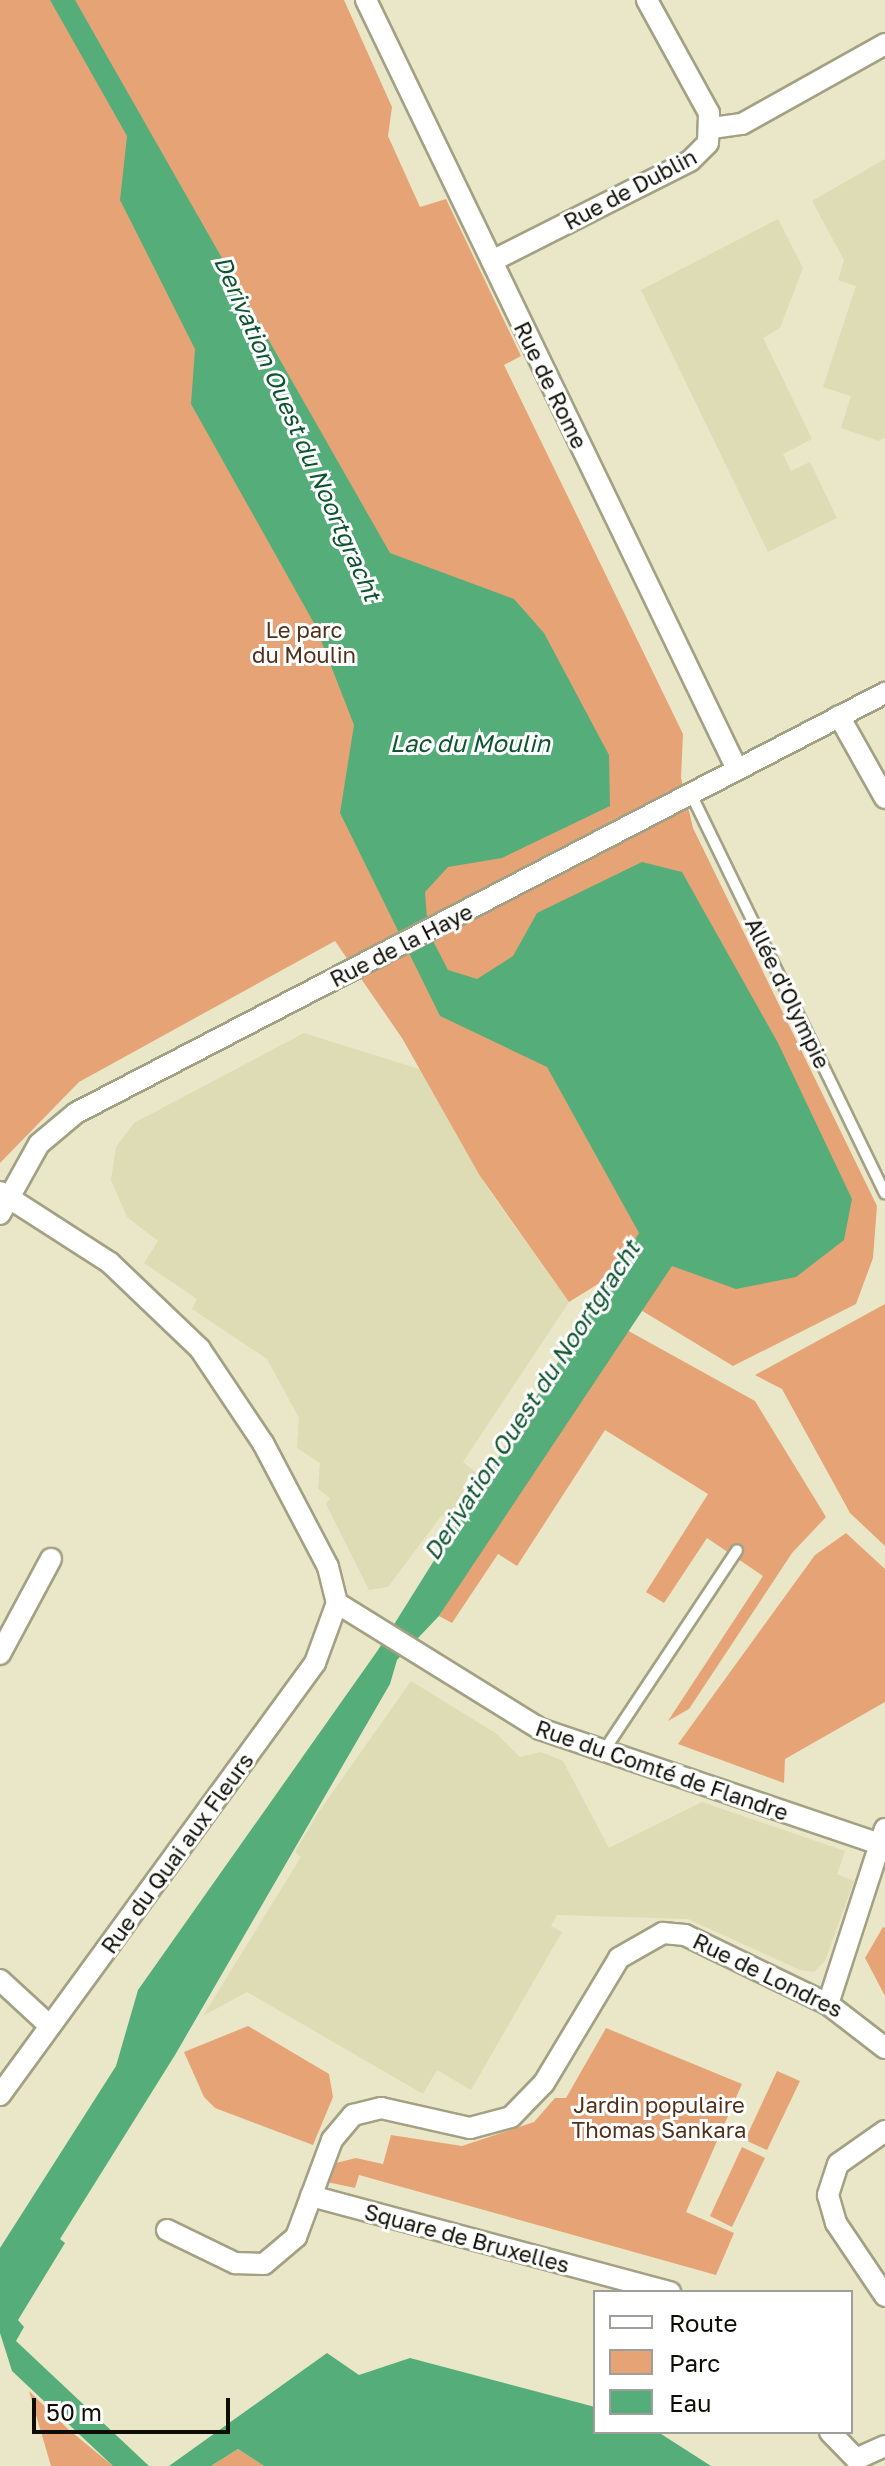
<!DOCTYPE html>
<meta charset="utf-8">
<style>
body{margin:0}
#map{position:relative;width:885px;height:2466px;overflow:hidden;background:#e9e7c7;font-family:"Golos Text",sans-serif}
div>[style]{position:absolute}
.built>*{inset:0;background:#dedcb4}
.green>*{inset:0;background:#e6a476}
.water>*{inset:0;background:#55ae79}
.roads{filter:drop-shadow(2px 0 #a3a183) drop-shadow(-2px 0 #a3a183) drop-shadow(0 2px #a3a183) drop-shadow(0 -2px #a3a183)}
.service>*{height:10px;margin:-5px;padding:0 5px;transform-origin:5px;border-radius:5px;background:#fff}
.minor>*{height:20px;margin:-10px;padding:0 10px;transform-origin:10px;border-radius:10px;background:#fff}
span{translate:-50% -50%;white-space:nowrap;text-align:center;line-height:1.15;-webkit-text-stroke:6px #fff;paint-order:stroke}
.street-label{font-size:22px;color:#0d0d03}
.park-label{font-size:22px;color:#513019}
.water-label{font-size:24px;color:#0f5430;font-style:italic}
.legend{position:absolute;left:593px;top:2290px;width:260px;height:144px;box-sizing:border-box;background:#fff;border:2px solid #9e9e9a;margin:0;padding:10px 14px;list-style:none;font-size:24px;color:#0d0d03}
.legend li{display:flex;align-items:center;gap:16px;height:40px}
.legend b{width:40px;border:2px solid #9e9e9a}
.scale{position:absolute;left:32px;top:2398px;width:198px;height:36px;box-sizing:border-box;border:4px solid #0d0d03;border-top:0;padding-left:10px;font-size:24px;line-height:28px;white-space:nowrap;color:#0d0d03;-webkit-text-stroke:6px #fff;paint-order:stroke}
</style>
<div id="map">
<div class="built">
<div style="clip-path:polygon(885px 159px,885px 438px,879px 441px,841px 428px,851px 396px,823px 387px,856px 286px,838px 280px,844px 260px,812px 201px)"></div>
<div style="clip-path:polygon(778px 219px,803px 268px,780px 328px,763px 338px,812px 439px,783px 454px,791px 471px,810px 462px,837px 518px,768px 552px,641px 290px)"></div>
<div style="clip-path:polygon(304px 1033px,422px 1070px,488px 1189px,569px 1302px,463px 1462px,478px 1474px,449px 1519px,442px 1515px,388px 1587px,369px 1590px,326px 1504px,330px 1498px,318px 1489px,320px 1463px,297px 1448px,299px 1418px,267px 1359px,192px 1309px,197px 1299px,144px 1263px,158px 1241px,127px 1217px,111px 1180px,116px 1147px,134px 1123px)"></div>
<div style="clip-path:polygon(411px 1681px,497px 1734px,520px 1757px,541px 1752px,563px 1761px,609px 1848px,702px 1802px,845px 1851px,837px 1874px,854px 1881px,825px 1961px,814px 1972px,800px 1970px,688px 1919px,557px 1915px,551px 1926px,562px 1932px,471px 2090px,437px 2070px,423px 2094px,247px 1992px,203px 2016px,301px 1857px,295px 1852px,318px 1813px)"></div>
</div>
<div class="green">
<div style="clip-path:polygon(0 0,344px 0,392px 107px,388px 136px,420px 207px,446px 199px,521px 356px,504px 365px,683px 734px,681px 778px,693px 828px,877px 1206px,873px 1258px,856px 1304px,733px 1366px,598px 1284px,569px 1302px,480px 1176px,402px 1038px,335px 941px,79px 1082px,0 1163px)"></div>
<div style="clip-path:polygon(885px 1304px,885px 1546px,850px 1513px,782px 1389px,755px 1375px)"></div>
<div style="clip-path:polygon(625px 1329px,755px 1401px,826px 1517px,792px 1553px,689px 1709px,668px 1721px,763px 1576px,707px 1538px,664px 1603px,646px 1592px,708px 1494px,605px 1430px,517px 1566px,498px 1554px,452px 1623px,439px 1616px)"></div>
<div style="clip-path:polygon(846px 1533px,885px 1569px,885px 1702px,785px 1759px,784px 1783px,678px 1744px,815px 1555px)"></div>
<div style="clip-path:polygon(883px 1927px,885px 1928px,885px 1996px,865px 1958px)"></div>
<div style="clip-path:polygon(248px 2026px,329px 2074px,333px 2097px,313px 2145px,215px 2108px,204px 2097px,184px 2052px)"></div>
<div style="clip-path:polygon(606px 2028px,742px 2084px,686px 2212px,734px 2233px,716px 2275px,359px 2175px,355px 2188px,327px 2182px,332px 2164px,356px 2158px,383px 2164px,391px 2135px,462px 2146px,534px 2122px,555px 2098px,566px 2098px)"></div>
<div style="clip-path:polygon(777px 2071px,800px 2081px,767px 2150px,745px 2140px)"></div>
<div style="clip-path:polygon(742px 2147px,765px 2158px,732px 2227px,710px 2216px)"></div>
<div style="clip-path:polygon(29px 2391px,68px 2429px,113px 2466px,51px 2466px)"></div>
<div style="clip-path:polygon(238px 2449px,264px 2466px,211px 2466px)"></div>
</div>
<div class="water">
<div style="clip-path:polygon(50px 0,75px 0,390px 553px,514px 599px,544px 633px,609px 755px,610px 806px,502px 858px,448px 867px,425px 892px,428px 931px,448px 970px,477px 979px,513px 956px,537px 913px,642px 862px,682px 872px,778px 1043px,852px 1199px,844px 1240px,796px 1277px,736px 1289px,672px 1266px,439px 1616px,397px 1660px,390px 1684px,175px 2055px,60px 2239px,65px 2243px,18px 2320px,24px 2327px,16px 2341px,149px 2466px,113px 2466px,12px 2371px,0 2333px,0 2248px,116px 2066px,138px 1990px,378px 1650px,639px 1233px,547px 1067px,440px 1016px,340px 813px,354px 725px,315px 625px,191px 404px,195px 349px,120px 200px,127px 136px)"></div>
<div style="clip-path:polygon(327px 2353px,359px 2375px,410px 2358px,595px 2407px,595px 2432px,658px 2432px,711px 2466px,264px 2466px,238px 2449px,211px 2466px,169px 2466px)"></div>
</div>
<div class="roads">
<div class="service">
<div style="left:691px;top:794px;width:444px;rotate:64.1deg"></div>
<div style="left:603px;top:1752px;width:242px;rotate:-56.4deg"></div>
</div>
<div class="minor">
<div style="left:366px;top:0;width:854px;rotate:64.25deg"></div>
<div style="left:712px;top:128px;width:30px;rotate:-8deg"></div>
<div style="left:742px;top:124px;width:164px;rotate:-29.2deg"></div>
<div style="left:492px;top:261px;width:222px;rotate:-26.8deg"></div>
<div style="left:690px;top:161px;width:25px;rotate:-45deg"></div>
<div style="left:708px;top:143px;width:30px;rotate:-88deg"></div>
<div style="left:709px;top:113px;width:129px;rotate:-118.8deg"></div>
<div style="left:839px;top:716px;width:94px;rotate:60.7deg"></div>
<div style="left:0;top:1192px;width:131px;rotate:32.8deg"></div>
<div style="left:110px;top:1263px;width:124px;rotate:43.7deg"></div>
<div style="left:200px;top:1349px;width:113px;rotate:56.2deg"></div>
<div style="left:263px;top:1443px;width:140px;rotate:62.3deg"></div>
<div style="left:328px;top:1567px;width:37px;rotate:76deg"></div>
<div style="left:337px;top:1603px;width:239px;rotate:31.8deg"></div>
<div style="left:540px;top:1729px;width:364px;rotate:18.7deg"></div>
<div style="left:0;top:1214px;width:80px;rotate:-60.9deg"></div>
<div style="left:39px;top:1144px;width:48px;rotate:-40deg"></div>
<div style="left:76px;top:1113px;width:912px;rotate:-27.44deg"></div>
<div style="left:0;top:1654px;width:108px;rotate:-61.8deg"></div>
<div style="left:0;top:1980px;width:68px;rotate:42.6deg"></div>
<div style="left:828px;top:2004px;width:184px;rotate:-72deg"></div>
<div style="left:0;top:2095px;width:535px;rotate:-53.9deg"></div>
<div style="left:315px;top:1663px;width:64px;rotate:-69.9deg"></div>
<div style="left:885px;top:2131px;width:57px;rotate:144.9deg"></div>
<div style="left:838px;top:2164px;width:33px;rotate:108deg"></div>
<div style="left:828px;top:2195px;width:29px;rotate:74deg"></div>
<div style="left:836px;top:2223px;width:88px;rotate:56.1deg"></div>
<div style="left:311px;top:2196px;width:372px;rotate:15deg"></div>
<div style="left:167px;top:2230px;width:76px;rotate:25.9deg"></div>
<div style="left:235px;top:2263px;width:29px;rotate:2deg"></div>
<div style="left:264px;top:2264px;width:42px;rotate:-40.2deg"></div>
<div style="left:296px;top:2237px;width:103px;rotate:-69.6deg"></div>
<div style="left:332px;top:2140px;width:33px;rotate:-50deg"></div>
<div style="left:353px;top:2115px;width:29px;rotate:-14deg"></div>
<div style="left:381px;top:2108px;width:91px;rotate:12.7deg"></div>
<div style="left:470px;top:2128px;width:42px;rotate:-15deg"></div>
<div style="left:511px;top:2117px;width:47px;rotate:-45.9deg"></div>
<div style="left:544px;top:2083px;width:146px;rotate:-59deg"></div>
<div style="left:619px;top:1958px;width:51px;rotate:-29.6deg"></div>
<div style="left:663px;top:1933px;width:22px;rotate:5deg"></div>
<div style="left:685px;top:1935px;width:159px;rotate:25.8deg"></div>
<div style="left:828px;top:2004px;width:72px;rotate:37.7deg"></div>
<div style="left:830px;top:2432px;width:37px;rotate:46deg"></div>
<div style="left:856px;top:2459px;width:32px;rotate:-24deg"></div>
</div>
</div>
<div class="street-label">
<span style="left:630px;top:189px;rotate:-28deg">Rue de Dublin</span>
<span style="left:551px;top:385px;rotate:64deg">Rue de Rome</span>
<span style="left:401px;top:945px;rotate:-27deg">Rue de la Haye</span>
<span style="left:788px;top:993px;rotate:64deg">Allée d'Olympie</span>
<span style="left:662px;top:1770px;rotate:19deg">Rue du Comté de Flandre</span>
<span style="left:177px;top:1853px;rotate:-54deg">Rue du Quai aux Fleurs</span>
<span style="left:768px;top:1975px;rotate:26deg">Rue de Londres</span>
<span style="left:467px;top:2238px;rotate:15deg">Square de Bruxelles</span>
</div>
<div class="park-label">
<span style="left:304px;top:642px">Le parc<br>du Moulin</span>
<span style="left:659px;top:2117px">Jardin populaire<br>Thomas Sankara</span>
</div>
<div class="water-label">
<span style="left:298px;top:428px;rotate:66deg">Derivation Ouest du Noortgracht</span>
<span style="left:470px;top:743px">Lac du Moulin</span>
<span style="left:531px;top:1400px;rotate:-57deg">Derivation Ouest du Noortgracht</span>
</div>
<ul class="legend">
<li><b style="height:10px;background:#fff"></b>Route</li>
<li><b style="height:22px;background:#e6a476"></b>Parc</li>
<li><b style="height:22px;background:#55ae79"></b>Eau</li>
</ul>
<div class="scale">50 m</div>
</div>
